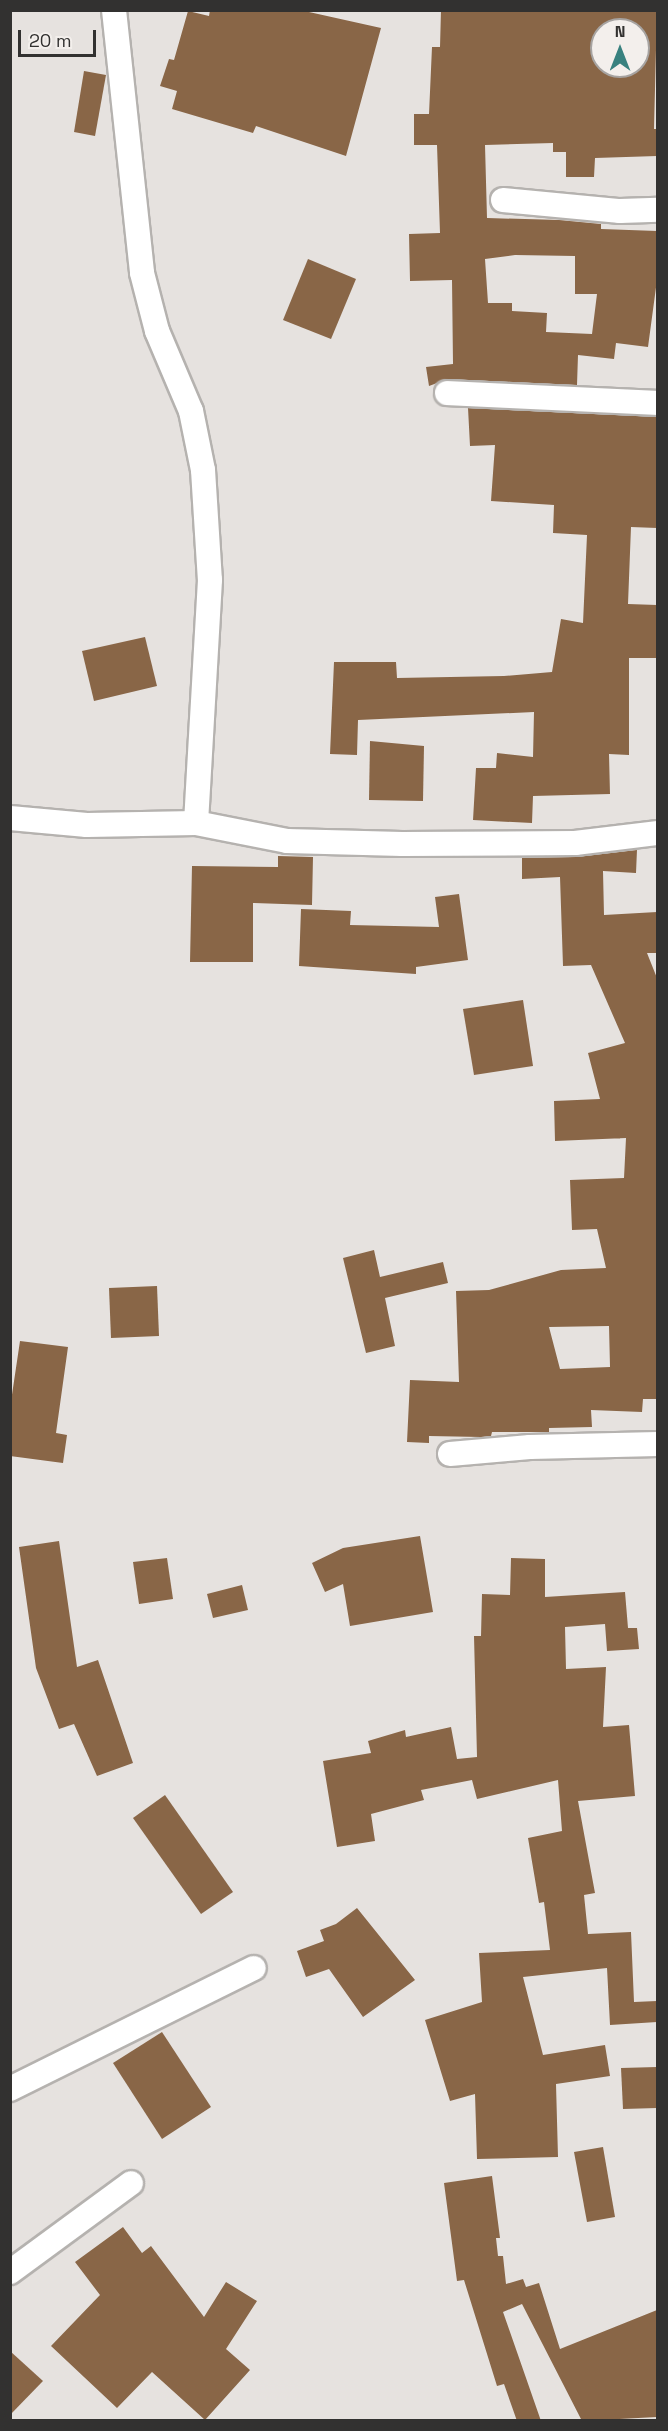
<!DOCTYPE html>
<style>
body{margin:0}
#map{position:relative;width:668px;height:2431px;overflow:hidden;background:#e6e2df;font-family:"Space Grotesk",sans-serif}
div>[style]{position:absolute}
.building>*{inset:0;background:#896647}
.roads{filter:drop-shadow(2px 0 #b5b2af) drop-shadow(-2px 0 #b5b2af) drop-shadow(0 2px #b5b2af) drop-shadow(0 -2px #b5b2af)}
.street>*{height:24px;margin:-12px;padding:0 12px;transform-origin:12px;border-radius:12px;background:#fff}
span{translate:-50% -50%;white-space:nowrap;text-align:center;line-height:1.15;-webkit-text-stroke:6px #f3efec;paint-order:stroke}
.frame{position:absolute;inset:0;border:12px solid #323130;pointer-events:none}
.north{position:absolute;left:590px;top:18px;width:60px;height:60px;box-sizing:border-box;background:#f3efec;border:2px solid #a6a3a1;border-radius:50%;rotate:0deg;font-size:16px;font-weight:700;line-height:24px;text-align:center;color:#323130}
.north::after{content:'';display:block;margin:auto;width:21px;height:27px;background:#38817f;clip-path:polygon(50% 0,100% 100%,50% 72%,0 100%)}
.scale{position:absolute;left:18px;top:30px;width:78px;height:27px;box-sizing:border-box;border:3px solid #323130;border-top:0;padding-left:8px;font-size:18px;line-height:21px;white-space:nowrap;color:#323130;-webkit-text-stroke:4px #f3efec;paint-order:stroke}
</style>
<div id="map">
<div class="building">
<div style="clip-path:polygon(210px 10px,300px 10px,381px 28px,346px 156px,256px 126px,253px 133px,172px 109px,177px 91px,160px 86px,169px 59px,174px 60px,188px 11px,209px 16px)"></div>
<div style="clip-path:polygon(evenodd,441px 10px,657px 10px,654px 129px,657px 129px,657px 156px,595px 158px,594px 177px,566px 177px,566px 152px,553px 152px,553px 143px,485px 145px,487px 218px,559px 220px,601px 224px,601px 229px,657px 231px,657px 280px,648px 347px,616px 343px,614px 359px,578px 355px,577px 385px,448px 379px,429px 386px,426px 367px,453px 364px,452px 280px,410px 281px,409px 234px,440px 233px,437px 145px,414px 145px,414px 114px,429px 114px,432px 47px,440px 47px,441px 10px,602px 30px,638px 30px,638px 66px,602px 66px,602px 30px,441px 10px,515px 255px,575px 256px,575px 294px,597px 294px,592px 334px,546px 332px,547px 313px,512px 311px,512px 303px,488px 303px,485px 259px,515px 255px)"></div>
<div style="clip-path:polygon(84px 71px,106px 75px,95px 136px,74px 132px)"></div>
<div style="clip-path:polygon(308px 259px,356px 279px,331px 339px,283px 320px)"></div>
<div style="clip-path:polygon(468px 408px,657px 417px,657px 528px,631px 527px,628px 604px,657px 605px,657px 658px,629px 658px,629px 755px,609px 754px,610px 794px,533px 796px,532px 823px,473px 820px,476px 768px,496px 768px,497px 753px,533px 757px,534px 712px,358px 720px,357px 755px,330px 754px,334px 662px,396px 662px,397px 678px,504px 676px,552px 672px,561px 619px,583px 623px,587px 535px,553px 533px,554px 505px,491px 501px,495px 445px,470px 446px)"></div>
<div style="clip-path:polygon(145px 637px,157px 686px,94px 701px,82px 651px)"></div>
<div style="clip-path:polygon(370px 741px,424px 746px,423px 801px,369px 800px)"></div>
<div style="clip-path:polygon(evenodd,637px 850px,636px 873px,603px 871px,604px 915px,657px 912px,657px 953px,647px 953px,657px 978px,657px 1399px,643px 1399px,642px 1412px,591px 1410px,592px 1427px,549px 1428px,549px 1432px,492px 1432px,491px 1436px,481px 1437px,429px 1436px,429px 1443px,407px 1442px,410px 1380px,459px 1382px,456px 1291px,489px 1290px,561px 1270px,606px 1268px,597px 1229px,572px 1230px,570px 1180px,624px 1178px,626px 1138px,555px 1141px,554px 1101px,600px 1099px,588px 1053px,625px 1043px,591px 965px,563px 966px,560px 877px,522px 879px,522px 858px,577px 857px,637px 850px,609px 1326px,610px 1367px,560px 1369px,549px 1327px,609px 1326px)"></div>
<div style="clip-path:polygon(278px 856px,313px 857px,312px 905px,253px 903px,253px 962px,190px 962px,192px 866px,278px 867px)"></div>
<div style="clip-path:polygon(459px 894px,468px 960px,416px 967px,416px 974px,299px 966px,301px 909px,351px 911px,350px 925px,439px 927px,435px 897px)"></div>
<div style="clip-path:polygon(523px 1000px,533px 1066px,474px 1075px,463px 1009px)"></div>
<div style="clip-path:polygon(374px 1250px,380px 1277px,443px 1262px,448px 1283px,385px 1298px,395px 1346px,366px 1353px,343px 1258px)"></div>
<div style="clip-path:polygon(157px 1286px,159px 1336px,111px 1338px,109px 1288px)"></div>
<div style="clip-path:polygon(20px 1341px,68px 1347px,56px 1433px,67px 1435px,63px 1463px,10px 1456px,10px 1408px)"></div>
<div style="clip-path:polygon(420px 1536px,433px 1612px,350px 1626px,343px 1584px,325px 1592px,312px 1563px,343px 1548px)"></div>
<div style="clip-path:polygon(59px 1541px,77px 1667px,98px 1660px,133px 1763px,97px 1776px,74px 1724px,59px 1729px,36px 1668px,19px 1547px)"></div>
<div style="clip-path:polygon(167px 1558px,173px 1599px,139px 1604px,133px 1562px)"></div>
<div style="clip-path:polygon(511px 1558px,545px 1559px,545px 1597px,625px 1592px,628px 1628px,637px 1628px,639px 1649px,607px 1651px,605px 1624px,565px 1627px,566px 1669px,606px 1667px,603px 1727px,629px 1725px,635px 1796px,578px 1801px,595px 1893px,584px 1895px,588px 1934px,631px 1932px,634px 2002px,657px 2001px,657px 2022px,610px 2025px,607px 1968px,523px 1977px,543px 2055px,605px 2045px,610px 2076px,556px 2084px,558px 2157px,477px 2159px,475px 2094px,450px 2101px,425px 2020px,482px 2002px,479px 1953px,550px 1950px,544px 1902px,539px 1903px,528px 1838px,562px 1831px,558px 1780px,477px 1799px,472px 1780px,421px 1790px,424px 1800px,371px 1814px,375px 1841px,337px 1847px,323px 1761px,371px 1753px,368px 1741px,405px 1730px,406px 1737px,451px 1727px,457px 1759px,477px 1757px,474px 1636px,481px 1636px,482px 1594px,510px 1595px)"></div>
<div style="clip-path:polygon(242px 1585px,248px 1610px,213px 1618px,207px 1594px)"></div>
<div style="clip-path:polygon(165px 1795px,233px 1892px,201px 1914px,133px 1818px)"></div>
<div style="clip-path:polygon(357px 1908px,415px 1980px,363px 2017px,329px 1969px,306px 1977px,297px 1951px,324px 1941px,320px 1930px,336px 1924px)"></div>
<div style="clip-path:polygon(162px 2032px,211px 2107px,162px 2139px,113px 2063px)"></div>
<div style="clip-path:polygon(657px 2067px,657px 2108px,623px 2109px,621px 2068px)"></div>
<div style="clip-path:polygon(603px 2147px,615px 2217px,587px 2222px,574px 2152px)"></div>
<div style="clip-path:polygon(492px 2176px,500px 2238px,496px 2238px,498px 2256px,503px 2256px,506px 2284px,523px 2279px,526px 2287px,539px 2283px,560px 2349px,657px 2310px,657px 2417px,582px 2421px,522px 2304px,503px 2312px,541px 2421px,517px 2421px,504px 2384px,497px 2386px,464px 2280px,457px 2281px,444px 2183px)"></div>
<div style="clip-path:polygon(123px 2227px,142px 2253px,151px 2246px,204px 2317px,226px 2282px,257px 2301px,226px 2349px,250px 2370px,205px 2420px,152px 2372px,117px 2408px,51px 2346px,100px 2295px,75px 2262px)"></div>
<div style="clip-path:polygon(10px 2351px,43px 2381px,10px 2415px)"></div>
</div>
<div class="roads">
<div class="street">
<div style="left:114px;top:10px;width:264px;rotate:83.9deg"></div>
<div style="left:142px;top:273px;width:60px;rotate:75.5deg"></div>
<div style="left:157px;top:331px;width:87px;rotate:67deg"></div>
<div style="left:191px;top:411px;width:60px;rotate:78.5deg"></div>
<div style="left:203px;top:470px;width:110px;rotate:86.4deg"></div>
<div style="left:210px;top:580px;width:243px;rotate:93.3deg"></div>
<div style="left:503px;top:200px;width:118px;rotate:5.4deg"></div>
<div style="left:620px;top:211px;width:38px;rotate:-2deg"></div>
<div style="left:447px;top:393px;width:211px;rotate:2.7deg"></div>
<div style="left:10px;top:818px;width:77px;rotate:5.2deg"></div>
<div style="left:87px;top:825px;width:109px;rotate:-1.1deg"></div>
<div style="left:196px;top:823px;width:93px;rotate:11.2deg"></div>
<div style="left:287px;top:841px;width:115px;rotate:1.5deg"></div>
<div style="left:402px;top:844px;width:173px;rotate:-0.3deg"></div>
<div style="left:575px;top:843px;width:84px;rotate:-6.9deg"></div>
<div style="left:450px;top:1454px;width:80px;rotate:-5deg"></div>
<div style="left:530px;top:1447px;width:128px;rotate:-1.3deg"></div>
<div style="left:10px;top:2089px;width:272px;rotate:-26.4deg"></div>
<div style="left:10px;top:2272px;width:150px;rotate:-36.3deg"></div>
</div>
</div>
<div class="frame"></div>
<div class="north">N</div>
<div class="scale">20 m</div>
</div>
